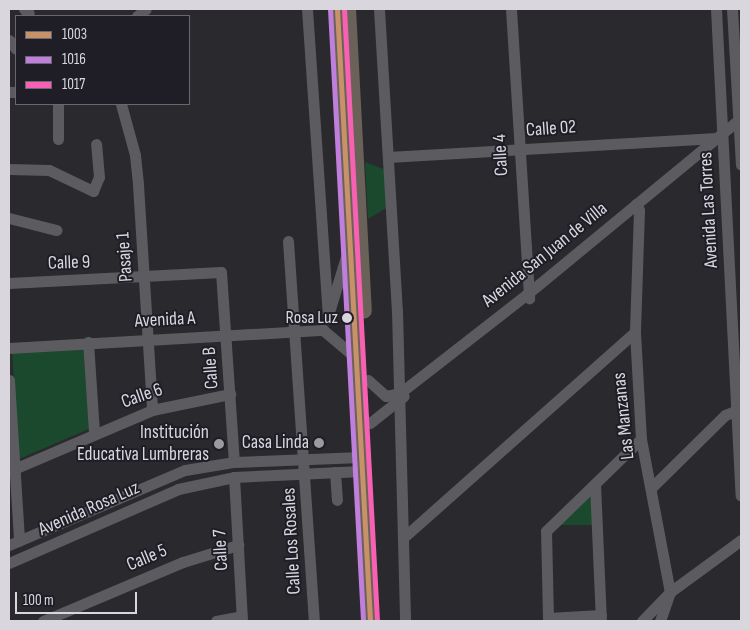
<!DOCTYPE html>
<meta charset="utf-8">
<style>
body{margin:0}
#map{position:relative;width:750px;height:630px;overflow:hidden;background:#2a292d;font-family:"Sofia Sans Condensed",sans-serif}
div>[style]{position:absolute}
.green>*{inset:0;background:#1a492e}
.minor>*{height:11px;margin:-5.5px;padding:0 5.5px;transform-origin:5.5px;border-radius:5.5px;background:#5c5b5f}
.highway>*{height:16px;margin:-8px;padding:0 8px;transform-origin:8px;border-radius:8px;background:#6a6258}
.bus-1>*{height:5px;margin:-2.5px;padding:0 2.5px;transform-origin:2.5px;border-radius:2.5px;background:#c7916a}
.bus-2>*{height:5px;margin:-2.5px;padding:0 2.5px;transform-origin:2.5px;border-radius:2.5px;background:#c07fdc}
.bus-3>*{height:5px;margin:-2.5px;padding:0 2.5px;transform-origin:2.5px;border-radius:2.5px;background:#f860b3}
.dots>*{width:14px;height:14px;translate:-50% -50%;box-sizing:border-box;border:2px solid #1f1d26;border-radius:50%}
span{translate:-50% -50%;white-space:nowrap;text-align:center;line-height:1.15;-webkit-text-stroke:4px #1f1d26;paint-order:stroke}
.bus-label{font-size:18px;color:#d9d7dd}
.right{translate:-100% -50%;text-align:right}
.street-label{font-size:19px;color:#d9d7dd}
.poi-label{font-size:19px;color:#d9d7dd}
.frame{position:absolute;inset:0;border:10px solid #d9d7dd;pointer-events:none}
.legend{position:absolute;left:15px;top:15px;width:175px;height:90px;box-sizing:border-box;background:#1f1d26;border:1px solid #69676f;margin:0;padding:6px 9px;list-style:none;font-size:15px;color:#d9d7dd}
.legend li{display:flex;align-items:center;gap:10px;height:25px}
.legend b{width:25px;border:1px solid #69676f}
.scale{position:absolute;left:15px;top:592px;width:122px;height:22px;box-sizing:border-box;border:2px solid #d9d7dd;border-top:0;padding-left:6px;font-size:15px;line-height:18px;white-space:nowrap;color:#d9d7dd;-webkit-text-stroke:4px #1f1d26;paint-order:stroke}
</style>
<div id="map">
<div class="green">
<div style="clip-path:polygon(365px 162px,386px 170px,388px 207px,368px 219px)"></div>
<div style="clip-path:polygon(83px 346px,89px 429px,19px 459px,12px 352px)"></div>
<div style="clip-path:polygon(593px 492px,594px 525px,560px 525px)"></div>
</div>
<div class="minor">
<div style="left:24px;top:9px;width:6px;rotate:39deg"></div>
<div style="left:307px;top:9px;width:311px;rotate:86.1deg"></div>
<div style="left:379px;top:9px;width:303px;rotate:86.6deg"></div>
<div style="left:397px;top:311px;width:308px;rotate:88.5deg"></div>
<div style="left:511px;top:9px;width:290px;rotate:86.4deg"></div>
<div style="left:716px;top:9px;width:487px;rotate:87.1deg"></div>
<div style="left:732px;top:9px;width:156px;rotate:86.7deg"></div>
<div style="left:137px;top:16px;width:11px;rotate:-38deg"></div>
<div style="left:9px;top:40px;width:11px;rotate:52deg"></div>
<div style="left:9px;top:92px;width:7px"></div>
<div style="left:58px;top:104px;width:35px;rotate:90deg"></div>
<div style="left:121px;top:104px;width:53px;rotate:74.6deg"></div>
<div style="left:135px;top:155px;width:30px;rotate:84deg"></div>
<div style="left:138px;top:185px;width:225px;rotate:86.4deg"></div>
<div style="left:388px;top:157px;width:329px;rotate:-3.3deg"></div>
<div style="left:9px;top:169px;width:40px;rotate:1.4deg"></div>
<div style="left:49px;top:170px;width:49px;rotate:25.5deg"></div>
<div style="left:93px;top:191px;width:15px;rotate:-67deg"></div>
<div style="left:99px;top:177px;width:33px;rotate:-95deg"></div>
<div style="left:636px;top:204px;width:7px;rotate:63deg"></div>
<div style="left:639px;top:210px;width:122px;rotate:91.9deg"></div>
<div style="left:635px;top:332px;width:107px;rotate:86.8deg"></div>
<div style="left:641px;top:439px;width:156px;rotate:79.3deg"></div>
<div style="left:670px;top:592px;width:31px;rotate:109deg"></div>
<div style="left:9px;top:218px;width:49px;rotate:14.3deg"></div>
<div style="left:288px;top:241px;width:381px;rotate:86.1deg"></div>
<div style="left:9px;top:283px;width:212px;rotate:-3deg"></div>
<div style="left:221px;top:272px;width:190px;rotate:86.1deg"></div>
<div style="left:330px;top:309px;width:62px;rotate:-73deg"></div>
<div style="left:88px;top:342px;width:91px;rotate:86.2deg"></div>
<div style="left:9px;top:348px;width:315px;rotate:-3.3deg"></div>
<div style="left:323px;top:330px;width:43px;rotate:40.3deg"></div>
<div style="left:9px;top:380px;width:161px;rotate:86.4deg"></div>
<div style="left:368px;top:380px;width:24px;rotate:42deg"></div>
<div style="left:386px;top:396px;width:14px;rotate:-12deg"></div>
<div style="left:400px;top:393px;width:160px;rotate:-37.9deg"></div>
<div style="left:526px;top:295px;width:278px;rotate:-39.5deg"></div>
<div style="left:370px;top:423px;width:43px;rotate:-38.5deg"></div>
<div style="left:14px;top:469px;width:150px;rotate:-23.1deg"></div>
<div style="left:152px;top:410px;width:80px;rotate:-11.6deg"></div>
<div style="left:335px;top:472px;width:28px;rotate:86deg"></div>
<div style="left:234px;top:477px;width:144px;rotate:86.8deg"></div>
<div style="left:595px;top:484px;width:137px;rotate:87.5deg"></div>
<div style="left:651px;top:488px;width:104px;rotate:-44.6deg"></div>
<div style="left:725px;top:415px;width:17px;rotate:-21deg"></div>
<div style="left:403px;top:538px;width:310px;rotate:-41.6deg"></div>
<div style="left:9px;top:545px;width:191px;rotate:-23.1deg"></div>
<div style="left:185px;top:470px;width:50px;rotate:-9.3deg"></div>
<div style="left:234px;top:462px;width:127px;rotate:-2.3deg"></div>
<div style="left:9px;top:563px;width:184px;rotate:-23.6deg"></div>
<div style="left:178px;top:489px;width:57px;rotate:-12.1deg"></div>
<div style="left:234px;top:477px;width:128px;rotate:-2.7deg"></div>
<div style="left:601px;top:615px;width:53px;rotate:176.8deg"></div>
<div style="left:548px;top:618px;width:87px;rotate:-91.3deg"></div>
<div style="left:546px;top:531px;width:132px;rotate:-44.1deg"></div>
<div style="left:43px;top:621px;width:152px;rotate:-22.9deg"></div>
<div style="left:183px;top:562px;width:58px;rotate:-17.2deg"></div>
<div style="left:216px;top:621px;width:26px;rotate:-11deg"></div>
<div style="left:642px;top:621px;width:40px;rotate:-46deg"></div>
<div style="left:670px;top:592px;width:88px;rotate:-36.2deg"></div>
</div>
<div class="highway">
<div style="left:337px;top:9px;width:613px;rotate:86.91deg"></div>
<div style="left:348px;top:9px;width:302px;rotate:87deg"></div>
</div>
<div class="bus-1">
<div style="left:337px;top:9px;width:613px;rotate:86.91deg"></div>
</div>
<div class="bus-2">
<div style="left:330px;top:9px;width:613px;rotate:86.91deg"></div>
</div>
<div class="bus-3">
<div style="left:344px;top:9px;width:613px;rotate:86.91deg"></div>
</div>
<div class="dots">
<div style="left:347px;top:318px;background:#d9d7dd"></div>
<div style="left:319px;top:443px;background:#9c9a9f"></div>
<div style="left:219px;top:444px;background:#9c9a9f"></div>
</div>
<div class="bus-label">
<span class="right" style="left:338px;top:318px">Rosa Luz</span>
</div>
<div class="street-label">
<span style="left:551px;top:129px;rotate:-4deg">Calle 02</span>
<span style="left:501px;top:155px;rotate:-93deg">Calle 4</span>
<span style="left:709px;top:210px;rotate:-93deg">Avenida Las Torres</span>
<span style="left:545px;top:255px;rotate:-39deg">Avenida San Juan de Villa</span>
<span style="left:125px;top:257px;rotate:-94deg">Pasaje 1</span>
<span style="left:69px;top:263px;rotate:-2deg">Calle 9</span>
<span style="left:165px;top:320px;rotate:-3deg">Avenida A</span>
<span style="left:211px;top:368px;rotate:-94deg">Calle B</span>
<span style="left:142px;top:396px;rotate:-19deg">Calle 6</span>
<span style="left:624px;top:416px;rotate:-96deg">Las Manzanas</span>
<span style="left:89px;top:509px;rotate:-24deg">Avenida Rosa Luz</span>
<span style="left:292px;top:541px;rotate:-93deg">Calle Los Rosales</span>
<span style="left:221px;top:550px;rotate:-93deg">Calle 7</span>
<span style="left:147px;top:558px;rotate:-23deg">Calle 5</span>
</div>
<div class="poi-label">
<span class="right" style="left:209px;top:444px">Institución<br>Educativa Lumbreras</span>
<span class="right" style="left:309px;top:443px">Casa Linda</span>
</div>
<div class="frame"></div>
<ul class="legend">
<li><b style="height:6px;background:#c7916a"></b>1003</li>
<li><b style="height:6px;background:#c07fdc"></b>1016</li>
<li><b style="height:6px;background:#f860b3"></b>1017</li>
</ul>
<div class="scale">100 m</div>
</div>
